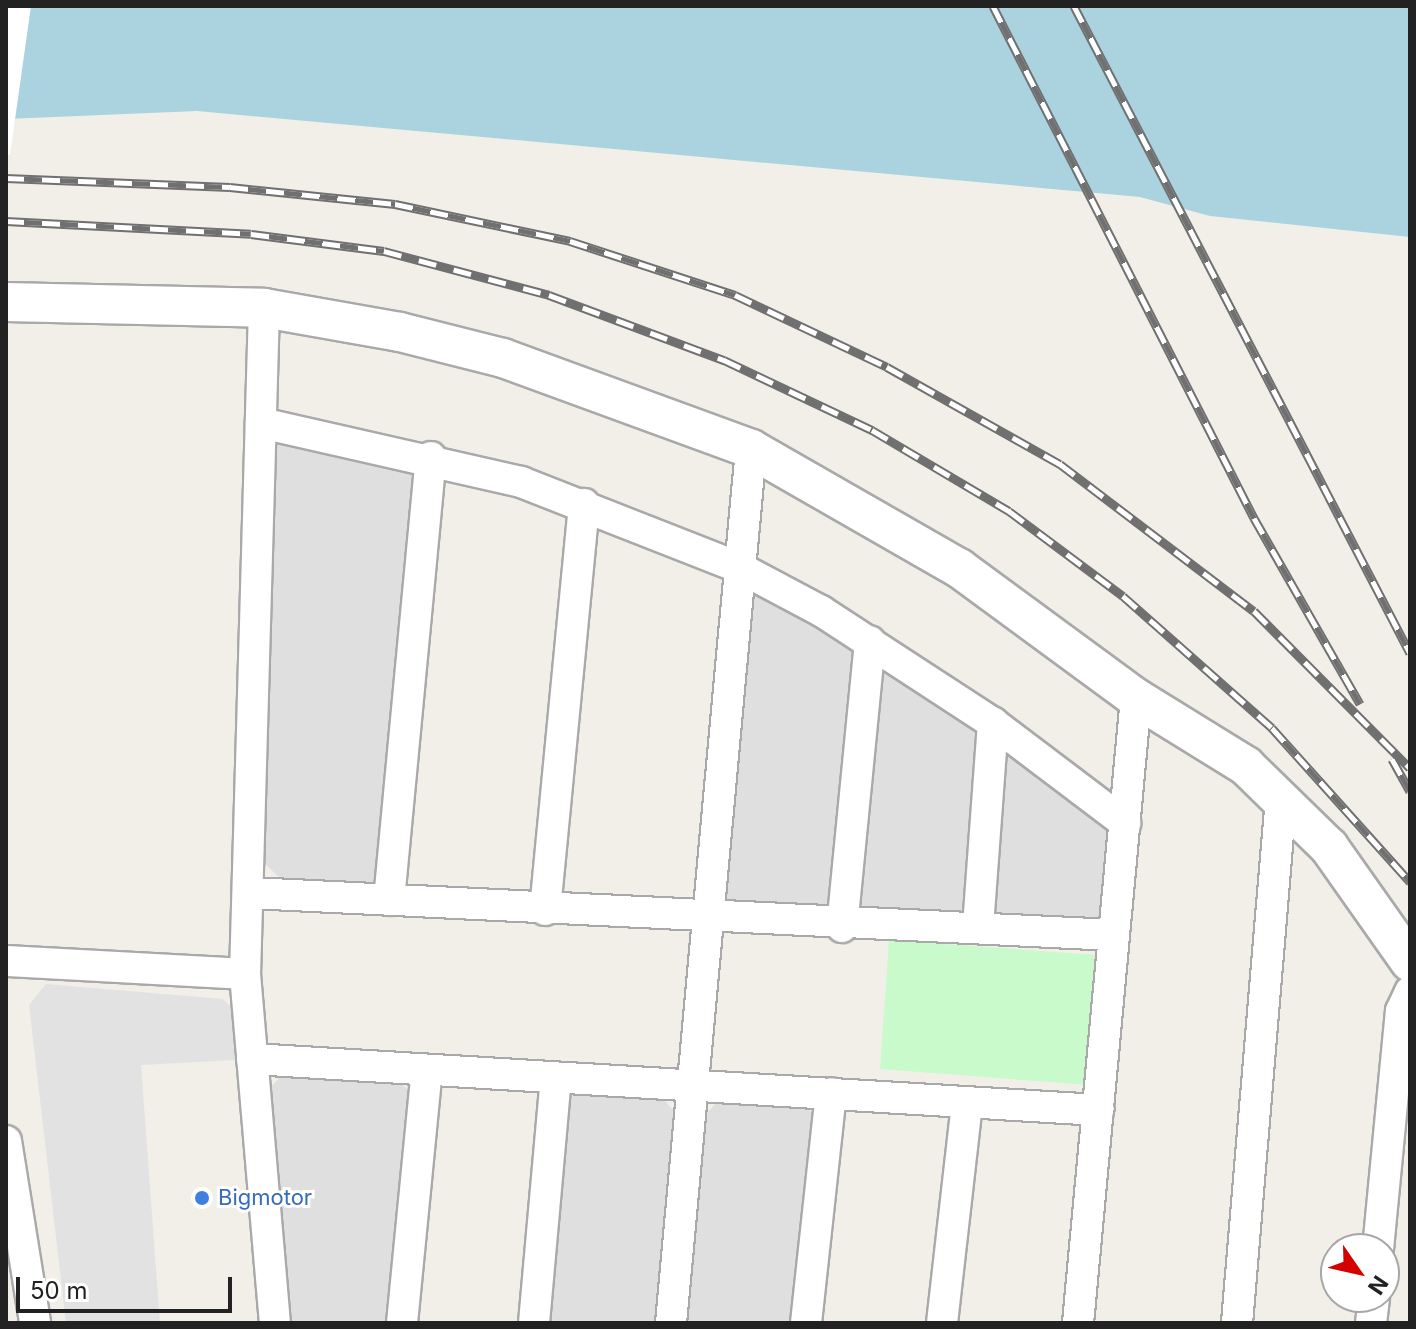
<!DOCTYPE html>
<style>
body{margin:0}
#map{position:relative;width:1416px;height:1329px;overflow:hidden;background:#f2efe9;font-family:Inter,sans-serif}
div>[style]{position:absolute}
.residential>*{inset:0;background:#e0dfdf}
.park>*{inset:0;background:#c8facc}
.parking>*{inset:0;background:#e2e2e2}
.water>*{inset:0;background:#aad3df}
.pier>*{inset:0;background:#fff}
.roads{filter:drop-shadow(2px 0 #a9a9a9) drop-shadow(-2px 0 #a9a9a9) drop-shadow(0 2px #a9a9a9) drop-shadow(0 -2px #a9a9a9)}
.minor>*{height:30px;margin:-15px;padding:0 15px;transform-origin:15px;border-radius:15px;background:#fff}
.tertiary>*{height:38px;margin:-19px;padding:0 19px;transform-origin:19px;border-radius:19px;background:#fff}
.rail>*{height:9px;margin-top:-4.5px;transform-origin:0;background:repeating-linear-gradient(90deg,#fff 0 18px,#707070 0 36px);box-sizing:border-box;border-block:2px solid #707070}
.dots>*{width:22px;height:22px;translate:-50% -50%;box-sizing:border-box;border:4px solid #fff;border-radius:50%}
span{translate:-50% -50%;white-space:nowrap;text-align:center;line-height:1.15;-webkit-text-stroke:6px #fff;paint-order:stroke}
.shop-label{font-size:22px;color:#366cbe}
.left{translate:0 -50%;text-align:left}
.frame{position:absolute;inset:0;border:8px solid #222;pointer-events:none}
.north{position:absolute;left:1320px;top:1233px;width:80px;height:80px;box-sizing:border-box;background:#fff;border:2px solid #a7a7a7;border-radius:50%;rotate:124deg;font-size:22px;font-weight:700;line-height:32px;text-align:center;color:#222}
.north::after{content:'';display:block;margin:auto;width:28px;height:36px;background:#d40000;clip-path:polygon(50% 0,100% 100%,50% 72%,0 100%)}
.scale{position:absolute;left:16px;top:1277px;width:216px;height:36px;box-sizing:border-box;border:4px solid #222;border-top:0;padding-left:10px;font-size:24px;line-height:28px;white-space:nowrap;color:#222;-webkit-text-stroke:6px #fff;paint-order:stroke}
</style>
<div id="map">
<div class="residential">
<div style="clip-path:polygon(282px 440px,411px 464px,419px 475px,381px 876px,374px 884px,280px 878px,265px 864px,276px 446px)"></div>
<div style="clip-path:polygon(762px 590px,851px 642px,859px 657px,835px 904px,826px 916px,735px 911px,726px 898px,751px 595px)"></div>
<div style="clip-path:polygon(887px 662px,979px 724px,967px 917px,852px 913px,876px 671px)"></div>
<div style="clip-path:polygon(999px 748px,1009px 748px,1109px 829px,1099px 922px,985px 918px)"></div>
<div style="clip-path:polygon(282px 1075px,400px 1083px,412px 1093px,391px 1323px,292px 1323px,271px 1087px)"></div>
<div style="clip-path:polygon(575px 1093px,663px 1099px,674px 1111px,654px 1323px,546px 1323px,567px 1102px)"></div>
<div style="clip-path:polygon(718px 1101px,806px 1106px,815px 1117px,795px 1323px,687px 1323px,706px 1114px)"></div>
</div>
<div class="park">
<div style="clip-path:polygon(889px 940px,1097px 955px,1088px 1085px,880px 1069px)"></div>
</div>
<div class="parking">
<div style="clip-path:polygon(46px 984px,223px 999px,235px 1011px,236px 1060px,141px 1065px,160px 1323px,66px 1323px,29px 1005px)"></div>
</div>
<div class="water">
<div style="clip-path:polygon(6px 6px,1410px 6px,1410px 237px,1210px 216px,1140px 197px,197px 111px,6px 119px)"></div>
</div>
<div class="pier">
<div style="clip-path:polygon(6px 6px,31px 6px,10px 155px,6px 155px)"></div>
</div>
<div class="roads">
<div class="minor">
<div style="left:264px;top:308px;width:666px;rotate:91.63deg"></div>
<div style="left:245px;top:974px;width:350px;rotate:85.1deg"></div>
<div style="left:261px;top:423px;width:267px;rotate:12.8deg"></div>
<div style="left:521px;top:482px;width:235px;rotate:21.4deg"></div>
<div style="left:740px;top:568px;width:92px;rotate:28deg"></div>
<div style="left:821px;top:611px;width:205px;rotate:33.1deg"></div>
<div style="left:993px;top:723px;width:166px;rotate:37.1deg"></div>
<div style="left:251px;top:893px;width:864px;rotate:2.79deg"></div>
<div style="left:389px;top:900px;width:445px;rotate:-84.6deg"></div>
<div style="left:545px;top:910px;width:408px;rotate:-84.5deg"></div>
<div style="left:842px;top:927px;width:287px;rotate:-84.4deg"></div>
<div style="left:978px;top:927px;width:205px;rotate:-85.8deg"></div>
<div style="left:6px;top:961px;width:239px;rotate:3.1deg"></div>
<div style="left:252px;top:1059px;width:848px;rotate:3.45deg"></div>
<div style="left:6px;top:1141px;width:184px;rotate:80.9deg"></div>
<div style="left:1378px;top:1249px;width:239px;rotate:-84.5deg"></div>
<div style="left:1401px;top:1011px;width:21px;rotate:-65deg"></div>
<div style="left:402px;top:1323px;width:254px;rotate:-84.4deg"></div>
<div style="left:534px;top:1323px;width:246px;rotate:-84.9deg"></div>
<div style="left:671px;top:1323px;width:878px;rotate:-84.77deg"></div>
<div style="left:806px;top:1323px;width:231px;rotate:-83.8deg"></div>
<div style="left:942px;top:1323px;width:222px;rotate:-83.5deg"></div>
<div style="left:1078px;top:1323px;width:628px;rotate:-84.7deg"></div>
<div style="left:1237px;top:1323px;width:527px;rotate:-85.21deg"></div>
<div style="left:1371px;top:1323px;width:26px;rotate:-83deg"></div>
</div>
<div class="tertiary">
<div style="left:6px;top:302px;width:258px;rotate:1.3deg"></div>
<div style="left:264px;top:308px;width:138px;rotate:10deg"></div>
<div style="left:400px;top:332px;width:106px;rotate:14.2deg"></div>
<div style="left:503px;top:358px;width:264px;rotate:20.1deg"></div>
<div style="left:751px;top:449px;width:240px;rotate:29.8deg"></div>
<div style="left:959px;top:568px;width:220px;rotate:36.3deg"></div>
<div style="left:1136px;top:698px;width:129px;rotate:31.7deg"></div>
<div style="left:1246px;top:766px;width:116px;rotate:44.3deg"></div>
<div style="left:1329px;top:847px;width:141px;rotate:54.8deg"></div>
</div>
</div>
<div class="rail">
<div style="left:993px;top:6px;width:575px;rotate:62.99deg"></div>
<div style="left:1254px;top:518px;width:214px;rotate:60.3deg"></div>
<div style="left:1074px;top:6px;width:729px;rotate:62.56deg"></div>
<div style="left:6px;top:178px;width:224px;rotate:2.3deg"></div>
<div style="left:230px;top:187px;width:166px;rotate:5.9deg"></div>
<div style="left:395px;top:204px;width:179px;rotate:11.9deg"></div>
<div style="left:570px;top:241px;width:174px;rotate:18.1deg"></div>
<div style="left:735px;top:295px;width:168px;rotate:25.3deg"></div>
<div style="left:887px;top:367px;width:198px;rotate:29.3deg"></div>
<div style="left:1060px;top:464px;width:243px;rotate:37.2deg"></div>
<div style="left:1254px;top:611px;width:221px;rotate:45.2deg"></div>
<div style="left:6px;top:221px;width:245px;rotate:3deg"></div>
<div style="left:251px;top:234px;width:134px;rotate:7.3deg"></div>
<div style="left:384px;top:251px;width:171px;rotate:14.9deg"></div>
<div style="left:549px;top:295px;width:187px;rotate:20.4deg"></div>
<div style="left:724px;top:360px;width:164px;rotate:25.3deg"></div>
<div style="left:872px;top:430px;width:159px;rotate:30.6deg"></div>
<div style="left:1009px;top:511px;width:142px;rotate:36.7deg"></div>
<div style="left:1123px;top:596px;width:199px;rotate:41.5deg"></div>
<div style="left:1272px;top:728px;width:207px;rotate:48.1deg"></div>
<div style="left:1392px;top:759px;width:37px;rotate:61deg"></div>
</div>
<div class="dots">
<div style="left:202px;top:1198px;background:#3f7fe0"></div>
</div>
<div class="shop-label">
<span class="left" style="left:218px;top:1198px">Bigmotor</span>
</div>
<div class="frame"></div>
<div class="north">N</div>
<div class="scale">50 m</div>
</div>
